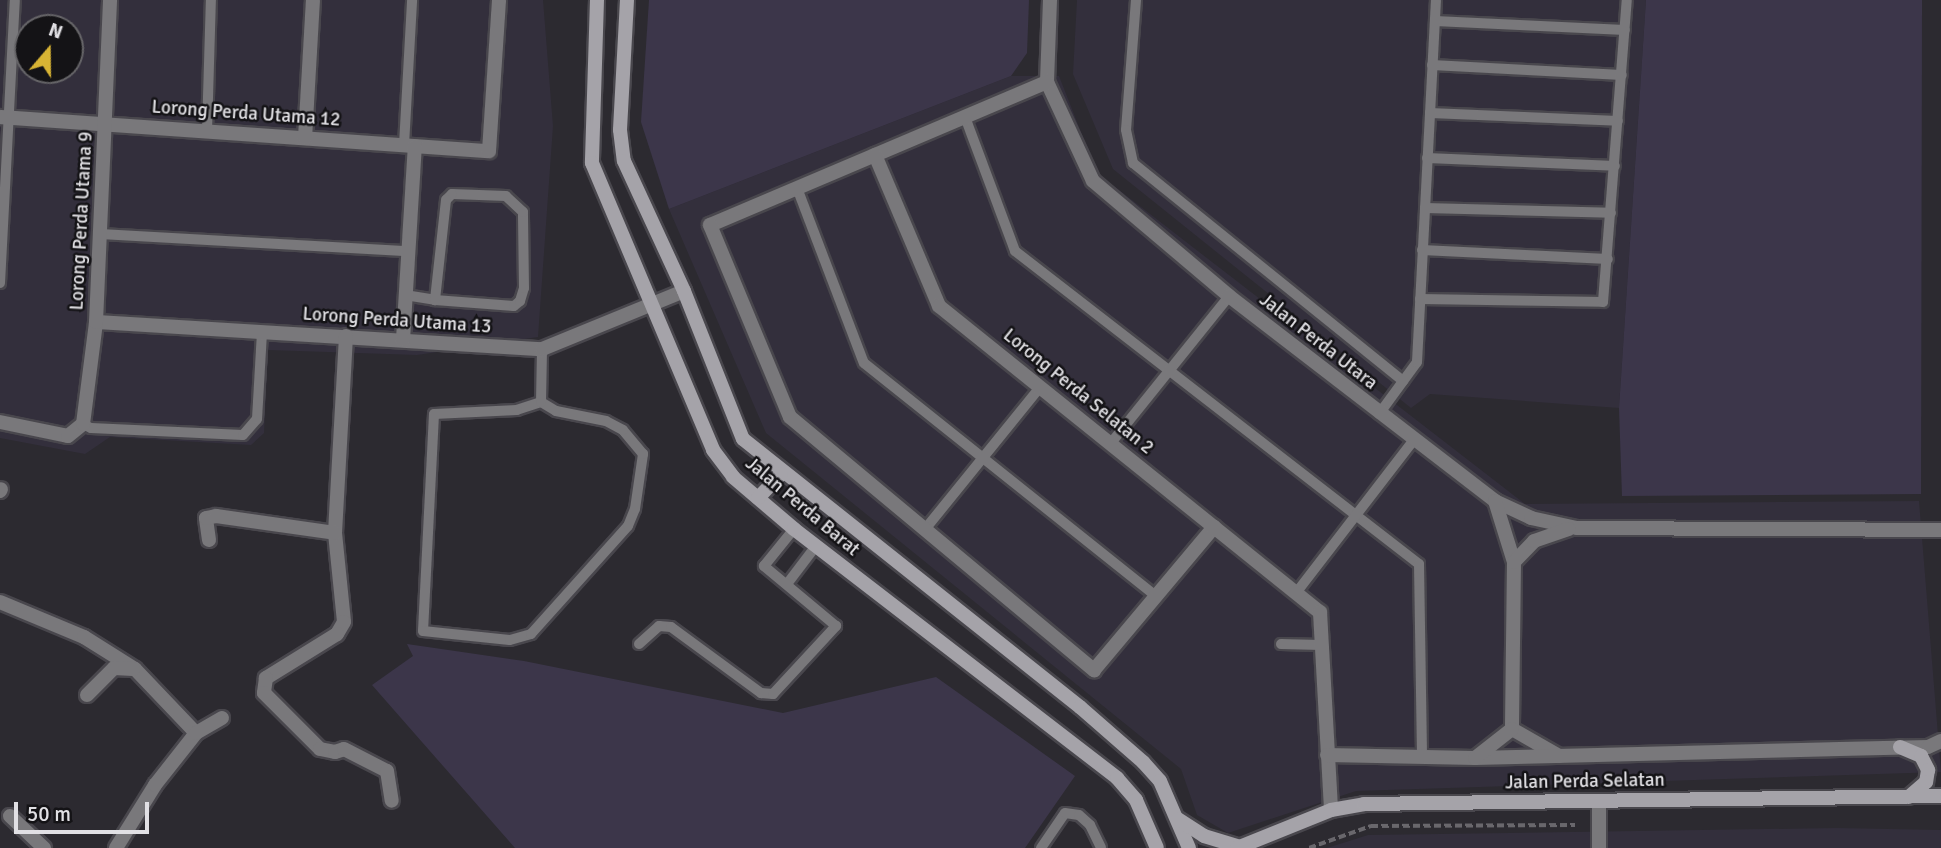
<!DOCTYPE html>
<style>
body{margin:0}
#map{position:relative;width:1941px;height:848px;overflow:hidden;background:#2c2a30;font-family:Signika,sans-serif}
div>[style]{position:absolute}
.built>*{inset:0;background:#332f3c}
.green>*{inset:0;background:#3c364a}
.path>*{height:3.5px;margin-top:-1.75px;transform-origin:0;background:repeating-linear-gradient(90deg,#69676c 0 7px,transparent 0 10.5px)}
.roads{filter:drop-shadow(2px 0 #49474d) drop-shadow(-2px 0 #49474d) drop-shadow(0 2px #49474d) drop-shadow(0 -2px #49474d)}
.lane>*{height:10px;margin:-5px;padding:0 5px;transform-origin:5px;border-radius:5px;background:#79787b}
.street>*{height:14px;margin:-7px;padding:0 7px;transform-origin:7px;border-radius:7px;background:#79787b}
.secondary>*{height:14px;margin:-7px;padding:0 7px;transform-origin:7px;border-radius:7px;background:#a5a3a9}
span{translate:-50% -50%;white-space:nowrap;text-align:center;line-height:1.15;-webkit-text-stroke:5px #141316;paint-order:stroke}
.street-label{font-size:19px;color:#e1e0e4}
.north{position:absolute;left:14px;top:14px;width:70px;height:70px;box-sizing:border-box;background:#141316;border:2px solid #666568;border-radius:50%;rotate:20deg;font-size:19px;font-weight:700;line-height:28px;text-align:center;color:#e1e0e4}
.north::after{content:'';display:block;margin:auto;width:24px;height:32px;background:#d8b434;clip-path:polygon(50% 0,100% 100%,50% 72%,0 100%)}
.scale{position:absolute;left:14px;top:802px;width:135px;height:32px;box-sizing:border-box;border:4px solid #e1e0e4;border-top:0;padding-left:9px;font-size:21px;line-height:24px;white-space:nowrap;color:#e1e0e4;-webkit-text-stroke:5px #141316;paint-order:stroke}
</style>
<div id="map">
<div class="built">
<div style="clip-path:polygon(evenodd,0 0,543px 0,553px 126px,538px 337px,417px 355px,268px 350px,264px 433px,251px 445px,110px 437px,85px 454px,0 438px,0 0,28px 28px,70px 28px,70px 70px,28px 70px,28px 28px)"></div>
<div style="clip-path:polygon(1077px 0,1646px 0,1619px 408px,1430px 394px,1411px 408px,1113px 169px,1073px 74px)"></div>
<div style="clip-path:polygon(1011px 76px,1059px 76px,1097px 173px,1525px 504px,1919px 501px,1941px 772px,1356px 791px,1228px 833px,1197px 815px,1181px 769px,766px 433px,669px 209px)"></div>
<div style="clip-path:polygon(1837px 828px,1941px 830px,1941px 848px,1327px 848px,1368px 835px)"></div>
</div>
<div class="green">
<div style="clip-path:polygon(649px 0,1029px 0,1027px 53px,1011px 76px,669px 209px,641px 122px)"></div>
<div style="clip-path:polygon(1646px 0,1922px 0,1921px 494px,1622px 496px,1619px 408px)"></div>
<div style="clip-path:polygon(407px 644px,524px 661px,783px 713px,936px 677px,1075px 776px,1025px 848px,515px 848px,372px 685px,413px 656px)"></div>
</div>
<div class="path">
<div style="left:1309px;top:848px;width:66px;rotate:-19.5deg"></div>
<div style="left:1371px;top:826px;width:204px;rotate:-0.3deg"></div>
</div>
<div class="roads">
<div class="lane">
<div style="left:1136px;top:0;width:130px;rotate:94.4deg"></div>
<div style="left:1126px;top:130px;width:34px;rotate:78deg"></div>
<div style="left:1133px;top:163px;width:347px;rotate:38.9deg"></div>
<div style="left:1435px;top:21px;width:190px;rotate:2.7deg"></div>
<div style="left:1432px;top:65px;width:190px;rotate:3deg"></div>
<div style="left:1430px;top:113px;width:188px;rotate:2.4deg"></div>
<div style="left:965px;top:117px;width:143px;rotate:69.5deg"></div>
<div style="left:1015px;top:251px;width:511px;rotate:37.77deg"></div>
<div style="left:1419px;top:564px;width:193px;rotate:89.1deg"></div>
<div style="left:207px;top:131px;width:131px;rotate:-88.3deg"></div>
<div style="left:404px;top:145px;width:145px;rotate:-86.8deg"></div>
<div style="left:1427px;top:158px;width:188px;rotate:2.4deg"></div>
<div style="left:797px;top:188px;width:187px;rotate:69.1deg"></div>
<div style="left:864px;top:363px;width:374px;rotate:38.6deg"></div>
<div style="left:1425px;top:208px;width:186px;rotate:1.5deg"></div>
<div style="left:101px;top:234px;width:307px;rotate:3.2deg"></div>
<div style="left:1422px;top:250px;width:186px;rotate:2.8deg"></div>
<div style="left:0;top:283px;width:283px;rotate:-87deg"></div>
<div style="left:405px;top:295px;width:30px;rotate:9deg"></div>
<div style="left:435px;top:300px;width:79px;rotate:4.3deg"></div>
<div style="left:514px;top:306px;width:8px;rotate:-40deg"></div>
<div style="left:520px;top:301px;width:14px;rotate:-73deg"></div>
<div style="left:524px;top:288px;width:76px;rotate:-90.8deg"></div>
<div style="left:523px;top:212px;width:23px;rotate:-137deg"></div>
<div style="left:506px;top:196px;width:54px;rotate:-177.9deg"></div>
<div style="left:452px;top:194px;width:8px;rotate:135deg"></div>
<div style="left:446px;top:200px;width:101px;rotate:96.3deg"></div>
<div style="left:1420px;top:299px;width:183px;rotate:0.9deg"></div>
<div style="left:1603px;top:302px;width:303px;rotate:-85.5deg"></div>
<div style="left:541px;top:402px;width:25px;rotate:162deg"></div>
<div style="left:517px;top:410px;width:83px;rotate:177.2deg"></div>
<div style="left:434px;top:414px;width:217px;rotate:92.9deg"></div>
<div style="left:423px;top:631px;width:87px;rotate:5.9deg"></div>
<div style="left:510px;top:640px;width:22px;rotate:-16deg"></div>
<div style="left:531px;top:634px;width:145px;rotate:-48.1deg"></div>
<div style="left:628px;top:526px;width:18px;rotate:-68deg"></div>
<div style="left:635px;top:509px;width:56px;rotate:-81.7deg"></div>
<div style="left:643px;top:454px;width:31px;rotate:-130deg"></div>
<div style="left:623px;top:430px;width:19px;rotate:-152deg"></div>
<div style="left:606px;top:421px;width:51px;rotate:-168.7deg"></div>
<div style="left:556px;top:411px;width:17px;rotate:-149deg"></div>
<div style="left:541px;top:402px;width:53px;rotate:-88.9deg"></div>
<div style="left:1379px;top:414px;width:64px;rotate:-53.8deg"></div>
<div style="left:1417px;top:362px;width:362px;rotate:-87deg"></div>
<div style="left:83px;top:424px;width:9px;rotate:27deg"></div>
<div style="left:91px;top:428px;width:152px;rotate:2.6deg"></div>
<div style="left:243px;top:435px;width:21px;rotate:-49deg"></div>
<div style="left:257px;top:419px;width:88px;rotate:-86.7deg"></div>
<div style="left:1111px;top:443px;width:189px;rotate:-51.2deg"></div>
<div style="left:926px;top:528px;width:181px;rotate:-51deg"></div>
<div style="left:787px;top:584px;width:48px;rotate:-52.7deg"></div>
<div style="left:1296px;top:593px;width:192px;rotate:-52.4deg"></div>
<div style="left:639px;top:644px;width:27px;rotate:-42deg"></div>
<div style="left:659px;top:626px;width:12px;rotate:5deg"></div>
<div style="left:671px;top:627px;width:112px;rotate:36.3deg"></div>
<div style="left:761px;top:693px;width:12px;rotate:5deg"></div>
<div style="left:773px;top:694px;width:93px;rotate:-47.2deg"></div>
<div style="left:836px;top:626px;width:94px;rotate:-140.2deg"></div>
<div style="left:764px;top:566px;width:48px;rotate:-51deg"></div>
<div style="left:1281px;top:644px;width:40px;rotate:1.4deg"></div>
<div style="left:1041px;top:848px;width:42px;rotate:-55.6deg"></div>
<div style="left:1065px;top:813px;width:14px;rotate:8deg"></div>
<div style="left:1079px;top:815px;width:15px;rotate:42deg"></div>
<div style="left:1090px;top:825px;width:25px;rotate:64deg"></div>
</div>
<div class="street">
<div style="left:1050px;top:0;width:82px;rotate:92.1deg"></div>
<div style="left:1047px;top:82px;width:109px;rotate:65.1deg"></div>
<div style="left:1093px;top:181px;width:178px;rotate:40.2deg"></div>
<div style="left:1229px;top:296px;width:336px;rotate:37.6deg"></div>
<div style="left:1495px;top:501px;width:40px;rotate:25deg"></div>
<div style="left:1531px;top:518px;width:47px;rotate:12.3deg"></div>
<div style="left:1577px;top:528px;width:364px;rotate:0.3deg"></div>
<div style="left:1047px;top:82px;width:366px;rotate:157deg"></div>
<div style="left:710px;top:225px;width:208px;rotate:67.4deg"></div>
<div style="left:790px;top:417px;width:396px;rotate:39.8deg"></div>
<div style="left:1094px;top:670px;width:187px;rotate:-50deg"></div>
<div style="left:0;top:117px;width:490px;rotate:4deg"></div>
<div style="left:489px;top:151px;width:151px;rotate:-86.2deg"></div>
<div style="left:305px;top:138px;width:138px;rotate:-86.7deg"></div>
<div style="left:875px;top:155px;width:164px;rotate:67deg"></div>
<div style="left:939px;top:306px;width:489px;rotate:38.8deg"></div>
<div style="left:1320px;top:612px;width:198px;rotate:86.8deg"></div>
<div style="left:96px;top:322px;width:447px;rotate:3.5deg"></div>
<div style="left:542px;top:349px;width:153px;rotate:-22.2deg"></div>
<div style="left:346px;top:336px;width:197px;rotate:93.2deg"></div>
<div style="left:335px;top:533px;width:89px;rotate:84.2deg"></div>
<div style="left:344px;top:622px;width:14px;rotate:120deg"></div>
<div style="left:337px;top:634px;width:84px;rotate:148.2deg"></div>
<div style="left:266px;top:678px;width:15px;rotate:98deg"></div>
<div style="left:264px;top:693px;width:79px;rotate:45deg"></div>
<div style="left:320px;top:749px;width:15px;rotate:11deg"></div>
<div style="left:335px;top:752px;width:9px;rotate:-18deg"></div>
<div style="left:344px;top:749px;width:48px;rotate:27.1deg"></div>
<div style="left:387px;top:771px;width:30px;rotate:81deg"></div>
<div style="left:403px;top:340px;width:194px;rotate:-86.5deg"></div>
<div style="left:0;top:422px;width:69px;rotate:11.6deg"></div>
<div style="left:68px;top:436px;width:19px;rotate:-39deg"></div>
<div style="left:83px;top:424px;width:103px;rotate:-82.7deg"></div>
<div style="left:96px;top:322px;width:322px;rotate:-87.5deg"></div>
<div style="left:0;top:491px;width:2px;rotate:-63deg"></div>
<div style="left:1495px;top:501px;width:64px;rotate:72.7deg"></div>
<div style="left:1514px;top:562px;width:167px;rotate:90.7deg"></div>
<div style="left:209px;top:540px;width:22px;rotate:-98deg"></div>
<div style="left:206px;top:518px;width:10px;rotate:-11deg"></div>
<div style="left:216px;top:516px;width:120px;rotate:8.1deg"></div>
<div style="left:1514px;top:562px;width:29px;rotate:-46deg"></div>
<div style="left:1534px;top:541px;width:37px;rotate:-19deg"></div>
<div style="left:0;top:602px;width:91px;rotate:22.6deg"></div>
<div style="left:84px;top:637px;width:60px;rotate:32.1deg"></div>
<div style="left:135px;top:669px;width:88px;rotate:46.4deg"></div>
<div style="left:87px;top:695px;width:38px;rotate:-45deg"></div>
<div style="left:114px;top:668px;width:19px;rotate:3deg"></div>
<div style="left:1512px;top:729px;width:54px;rotate:29.9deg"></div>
<div style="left:1327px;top:755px;width:148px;rotate:1.2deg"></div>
<div style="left:1475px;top:758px;width:453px;rotate:-1.4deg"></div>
<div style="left:1928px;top:747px;width:14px;rotate:-25deg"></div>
<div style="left:1475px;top:758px;width:47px;rotate:-38.1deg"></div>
<div style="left:1599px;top:801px;width:47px;rotate:90deg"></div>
<div style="left:10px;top:816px;width:47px;rotate:43.3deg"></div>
<div style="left:116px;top:848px;width:74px;rotate:-58.2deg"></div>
<div style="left:155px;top:785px;width:66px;rotate:-51.7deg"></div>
<div style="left:196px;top:733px;width:30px;rotate:-30deg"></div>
</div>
<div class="secondary">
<div style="left:597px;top:0;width:163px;rotate:91.8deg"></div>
<div style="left:592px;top:163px;width:311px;rotate:67.1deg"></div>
<div style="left:713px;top:450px;width:34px;rotate:53deg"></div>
<div style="left:733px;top:477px;width:80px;rotate:40.4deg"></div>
<div style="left:794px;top:529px;width:408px;rotate:37.6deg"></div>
<div style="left:1117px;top:778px;width:29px;rotate:49deg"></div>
<div style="left:1136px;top:800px;width:52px;rotate:66.4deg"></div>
<div style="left:627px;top:0;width:130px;rotate:93.1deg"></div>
<div style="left:620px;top:130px;width:31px;rotate:83deg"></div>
<div style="left:624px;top:161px;width:143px;rotate:65.2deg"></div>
<div style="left:684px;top:291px;width:159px;rotate:68.3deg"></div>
<div style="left:743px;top:439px;width:431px;rotate:38.5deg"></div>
<div style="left:1080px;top:707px;width:84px;rotate:41.1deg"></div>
<div style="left:1143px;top:762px;width:25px;rotate:48deg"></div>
<div style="left:1160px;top:781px;width:73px;rotate:66.6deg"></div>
<div style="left:758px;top:498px;width:33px;rotate:-46deg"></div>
<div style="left:1900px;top:747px;width:23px;rotate:23deg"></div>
<div style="left:1921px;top:756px;width:16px;rotate:63deg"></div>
<div style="left:1928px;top:770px;width:12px;rotate:99deg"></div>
<div style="left:1926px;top:782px;width:23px;rotate:139deg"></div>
<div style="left:1178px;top:819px;width:31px;rotate:33deg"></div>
<div style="left:1204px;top:836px;width:37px;rotate:17deg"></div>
<div style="left:1237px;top:848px;width:101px;rotate:-22deg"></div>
<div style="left:1331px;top:810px;width:34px;rotate:-10deg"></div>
<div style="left:1364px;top:804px;width:577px;rotate:-0.79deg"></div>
</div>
</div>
<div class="street-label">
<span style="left:246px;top:114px;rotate:4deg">Lorong Perda Utama 12</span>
<span style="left:82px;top:221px;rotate:-87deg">Lorong Perda Utama 9</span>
<span style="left:397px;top:321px;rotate:4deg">Lorong Perda Utama 13</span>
<span style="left:1318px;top:342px;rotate:38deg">Jalan Perda Utara</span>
<span style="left:1078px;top:392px;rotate:39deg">Lorong Perda Selatan 2</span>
<span style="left:802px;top:507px;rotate:40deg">Jalan Perda Barat</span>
<span style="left:1585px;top:782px;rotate:-1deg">Jalan Perda Selatan</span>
</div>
<div class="north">N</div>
<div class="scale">50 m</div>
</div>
